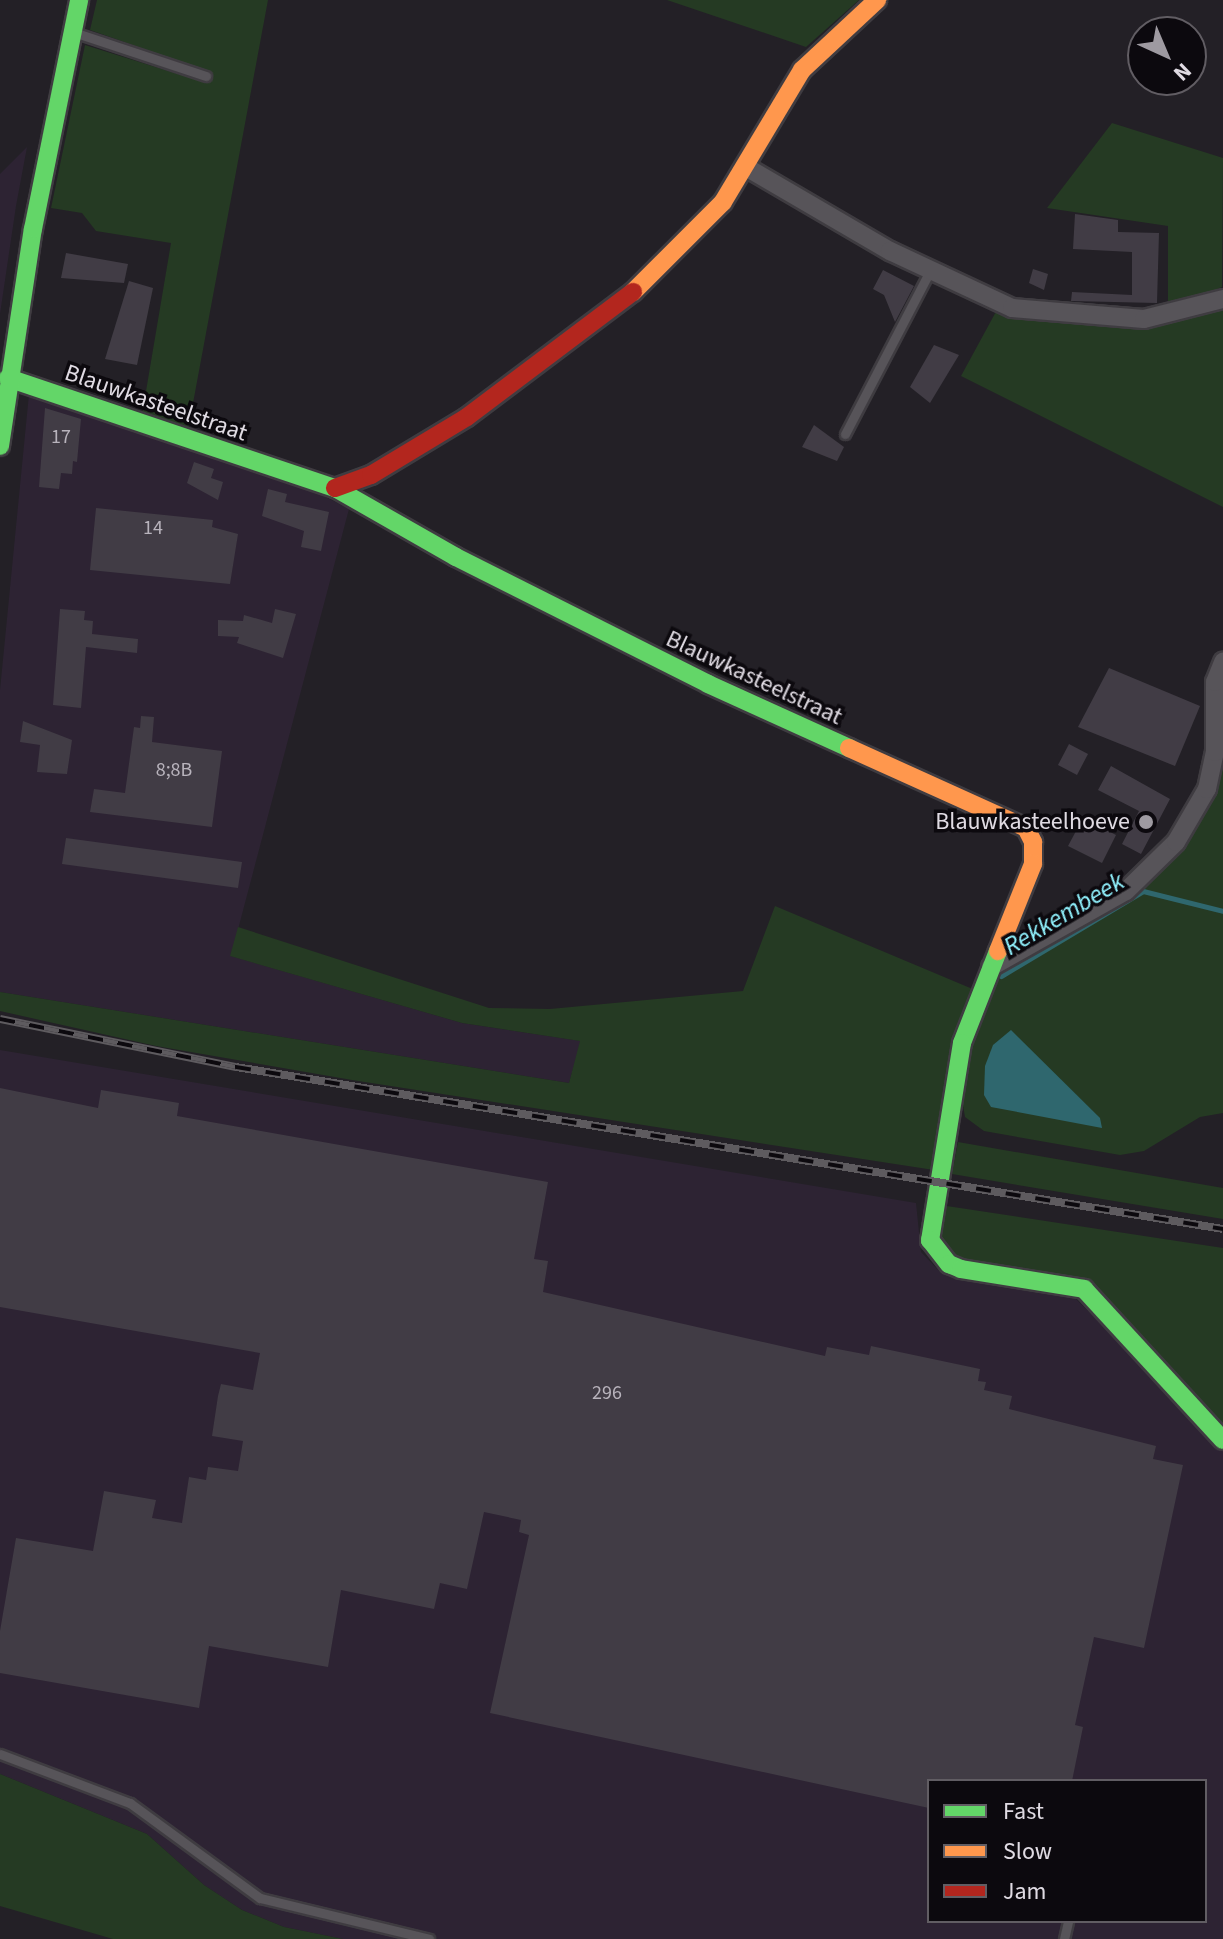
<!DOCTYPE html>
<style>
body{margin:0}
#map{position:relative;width:1223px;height:1939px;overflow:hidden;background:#232026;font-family:"Source Sans 3",sans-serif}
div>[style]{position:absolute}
.built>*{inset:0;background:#2d2333}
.green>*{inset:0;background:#253a23}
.water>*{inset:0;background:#2f676e}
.stream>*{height:5px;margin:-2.5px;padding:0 2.5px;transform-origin:2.5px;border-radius:2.5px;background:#2f676e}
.building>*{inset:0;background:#413c45}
.roads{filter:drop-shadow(2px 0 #3f3c41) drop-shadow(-2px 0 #3f3c41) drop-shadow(0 2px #3f3c41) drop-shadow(0 -2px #3f3c41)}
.lane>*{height:9px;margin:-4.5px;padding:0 4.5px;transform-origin:4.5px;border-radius:4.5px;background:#575459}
.street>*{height:18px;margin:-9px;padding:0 9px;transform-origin:9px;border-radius:9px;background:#575459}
.fast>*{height:18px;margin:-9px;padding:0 9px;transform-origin:9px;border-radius:9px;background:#63d668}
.slow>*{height:18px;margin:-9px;padding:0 9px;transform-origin:9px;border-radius:9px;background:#ff974d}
.jam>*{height:18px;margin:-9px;padding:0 9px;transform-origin:9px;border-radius:9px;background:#b3261e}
.rail>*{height:8px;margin-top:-4px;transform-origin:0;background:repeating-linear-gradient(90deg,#0c090e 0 15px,#5e5b5f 0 30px);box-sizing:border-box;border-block:2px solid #5e5b5f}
.dots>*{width:22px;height:22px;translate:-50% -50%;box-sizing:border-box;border:4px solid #0c090e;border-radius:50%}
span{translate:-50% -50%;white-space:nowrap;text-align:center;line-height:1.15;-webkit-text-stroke:7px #0c090e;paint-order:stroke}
.number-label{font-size:20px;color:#b8b3bc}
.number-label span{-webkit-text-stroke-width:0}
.street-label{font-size:24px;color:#e0dbe3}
.poi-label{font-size:24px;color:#e0dbe3}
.right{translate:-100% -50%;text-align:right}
.water-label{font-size:26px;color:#91f3ff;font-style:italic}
.legend{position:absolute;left:927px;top:1779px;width:280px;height:144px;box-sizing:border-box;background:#0c090e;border:2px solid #615d63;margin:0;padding:10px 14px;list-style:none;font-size:24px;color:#e0dbe3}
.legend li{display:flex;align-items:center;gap:16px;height:40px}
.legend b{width:40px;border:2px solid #615d63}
.north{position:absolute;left:1127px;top:16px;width:80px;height:80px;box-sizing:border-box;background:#0c090e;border:2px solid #615d63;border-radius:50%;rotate:136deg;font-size:22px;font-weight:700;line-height:32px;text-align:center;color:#e0dbe3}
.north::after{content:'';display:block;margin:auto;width:28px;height:36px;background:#9e9aa1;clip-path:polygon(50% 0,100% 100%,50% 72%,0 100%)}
</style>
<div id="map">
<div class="built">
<div style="clip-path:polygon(27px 147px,16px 206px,0 314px,0 174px)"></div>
<div style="clip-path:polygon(29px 394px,318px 493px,349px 509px,231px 956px,462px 1023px,581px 1041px,569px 1083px,0 992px,0 690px)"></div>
<div style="clip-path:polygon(evenodd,0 1050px,916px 1203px,921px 1252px,941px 1273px,1072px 1295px,1223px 1447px,1223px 1939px,343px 1939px,284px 1927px,242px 1910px,204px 1885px,147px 1834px,0 1774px,0 1050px,929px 1781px,1205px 1781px,1205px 1921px,929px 1921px,929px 1781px)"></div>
</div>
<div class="green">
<div style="clip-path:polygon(97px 0,268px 0,188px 430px,142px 415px,171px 243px,96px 231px,82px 213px,51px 208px,85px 45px,181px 75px,190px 65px,90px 30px)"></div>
<div style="clip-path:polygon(667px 0,859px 0,806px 47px)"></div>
<div style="clip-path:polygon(1112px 123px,1223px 158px,1222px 287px,1168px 309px,1168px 226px,1047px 208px)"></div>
<div style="clip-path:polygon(1223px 304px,1223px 507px,961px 376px,998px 308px,1114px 328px,1147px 325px)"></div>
<div style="clip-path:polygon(1223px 673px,1223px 1113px,1200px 1117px,1144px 1151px,1120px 1155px,984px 1131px,965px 1117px,960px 1088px,993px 973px,1144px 884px,1170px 858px,1200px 815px)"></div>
<div style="clip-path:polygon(775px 906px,975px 990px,934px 1170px,352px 1080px,156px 1046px,0 1011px,0 992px,569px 1083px,580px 1041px,462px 1023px,230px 956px,238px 927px,489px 1008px,550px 1009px,743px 991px)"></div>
<div style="clip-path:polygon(958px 1142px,1223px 1188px,1223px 1219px,952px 1174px)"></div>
<div style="clip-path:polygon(940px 1205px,1223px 1248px,1223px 1447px,1108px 1307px,965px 1266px,938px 1239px)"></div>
<div style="clip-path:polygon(0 1774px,147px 1834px,204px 1885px,242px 1910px,284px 1927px,343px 1939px,113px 1939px,0 1906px)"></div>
</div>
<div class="water">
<div style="clip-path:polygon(1011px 1030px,1100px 1118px,1102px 1128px,991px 1107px,984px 1095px,985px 1066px,993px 1045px)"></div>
</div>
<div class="stream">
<div style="left:1001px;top:976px;width:165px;rotate:-30.9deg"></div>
<div style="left:1143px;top:891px;width:82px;rotate:14deg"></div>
</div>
<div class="building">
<div style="clip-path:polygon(1075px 214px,1118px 220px,1118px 232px,1159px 233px,1157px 303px,1071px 301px,1072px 292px,1132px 295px,1132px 252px,1073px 249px)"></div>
<div style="clip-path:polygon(66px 253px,128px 264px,124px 283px,61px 278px)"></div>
<div style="clip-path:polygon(1033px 269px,1048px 274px,1044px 290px,1029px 283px)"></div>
<div style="clip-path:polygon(883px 270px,914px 286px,895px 322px,884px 295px,873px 289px)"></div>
<div style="clip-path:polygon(129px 281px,153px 288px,137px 365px,105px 359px)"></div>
<div style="clip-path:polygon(934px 345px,959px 355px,930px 403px,910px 387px)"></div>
<div style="clip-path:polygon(104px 387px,131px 392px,129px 402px,103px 393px)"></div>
<div style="clip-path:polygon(45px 408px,81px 419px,77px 462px,73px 461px,72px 474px,61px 473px,59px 489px,39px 487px)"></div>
<div style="clip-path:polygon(814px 425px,844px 447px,837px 461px,802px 447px)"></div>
<div style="clip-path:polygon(194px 462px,214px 469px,211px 478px,223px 482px,218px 500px,187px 483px)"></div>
<div style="clip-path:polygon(268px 489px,287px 494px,285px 502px,329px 512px,321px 551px,301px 547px,304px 531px,262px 516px)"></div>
<div style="clip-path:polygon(96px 508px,213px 520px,212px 527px,238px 534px,230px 584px,90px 570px)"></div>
<div style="clip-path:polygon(60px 609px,85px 611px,84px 620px,93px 621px,92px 634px,138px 639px,137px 653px,86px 647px,81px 708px,53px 705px)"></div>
<div style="clip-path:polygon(275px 609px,296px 614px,283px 658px,237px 643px,239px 637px,218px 636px,218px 620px,243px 621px,244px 615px,272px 623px)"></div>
<div style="clip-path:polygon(1109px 668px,1200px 706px,1175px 766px,1078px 727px)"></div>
<div style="clip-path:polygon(141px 716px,154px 717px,152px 742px,222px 751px,212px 827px,90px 812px,94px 789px,125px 793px,134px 727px,140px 728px)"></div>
<div style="clip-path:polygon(23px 721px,72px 740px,67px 774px,37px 772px,40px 745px,20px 742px)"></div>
<div style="clip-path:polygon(1069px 744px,1088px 754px,1077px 775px,1058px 765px)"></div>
<div style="clip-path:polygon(1111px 766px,1170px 799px,1141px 854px,1122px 844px,1139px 811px,1098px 790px)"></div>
<div style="clip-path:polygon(1083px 818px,1116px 835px,1102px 863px,1068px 846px)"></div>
<div style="clip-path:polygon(66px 838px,242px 862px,238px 888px,62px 864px)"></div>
<div style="clip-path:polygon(0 1088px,98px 1108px,101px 1090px,179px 1103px,177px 1116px,548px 1182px,534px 1259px,548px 1261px,543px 1292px,825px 1356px,827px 1347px,869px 1355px,871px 1346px,980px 1369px,978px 1381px,986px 1382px,984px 1390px,1012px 1396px,1009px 1409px,1156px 1446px,1153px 1459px,1183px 1465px,1144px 1648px,1094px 1637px,1075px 1725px,1083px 1727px,1072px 1781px,929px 1781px,929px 1808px,490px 1713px,529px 1535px,519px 1532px,521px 1520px,484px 1512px,467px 1589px,440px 1583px,434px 1609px,341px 1590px,328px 1667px,209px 1646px,199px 1708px,0 1673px,0 1631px,16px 1538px,93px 1551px,104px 1491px,156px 1500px,152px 1518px,182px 1523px,189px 1477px,206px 1480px,208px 1467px,238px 1471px,243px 1441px,212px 1436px,218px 1396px,221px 1384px,253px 1390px,260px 1353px,0 1307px)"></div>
</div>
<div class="roads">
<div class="lane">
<div style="left:76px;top:33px;width:137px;rotate:18.3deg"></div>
<div style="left:845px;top:434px;width:184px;rotate:-62.5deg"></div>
<div style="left:0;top:1754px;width:139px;rotate:20.7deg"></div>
<div style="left:130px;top:1803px;width:161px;rotate:36.2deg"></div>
<div style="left:260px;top:1898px;width:174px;rotate:13.6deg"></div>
<div style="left:1064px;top:1939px;width:18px;rotate:-77deg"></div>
</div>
<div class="street">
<div style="left:746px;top:167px;width:167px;rotate:30.3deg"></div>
<div style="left:890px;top:251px;width:135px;rotate:25deg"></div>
<div style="left:1012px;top:308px;width:132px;rotate:4.8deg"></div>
<div style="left:1144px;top:319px;width:81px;rotate:-14.2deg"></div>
<div style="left:991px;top:967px;width:155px;rotate:-29.4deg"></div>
<div style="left:1126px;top:891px;width:70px;rotate:-44.4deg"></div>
<div style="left:1176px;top:842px;width:61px;rotate:-59.7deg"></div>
<div style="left:1207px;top:789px;width:38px;rotate:-78deg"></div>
<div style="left:1215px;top:752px;width:70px;rotate:-90deg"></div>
<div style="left:1215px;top:682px;width:22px;rotate:-68deg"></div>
</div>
<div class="fast">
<div style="left:8px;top:378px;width:345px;rotate:18.6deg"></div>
<div style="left:335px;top:488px;width:139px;rotate:29.7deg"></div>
<div style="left:456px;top:557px;width:282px;rotate:26.7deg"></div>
<div style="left:708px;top:684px;width:155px;rotate:24.4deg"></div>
<div style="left:0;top:446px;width:219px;rotate:-81.4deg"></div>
<div style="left:33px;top:229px;width:234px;rotate:-78.6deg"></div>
<div style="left:998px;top:951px;width:99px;rotate:111.4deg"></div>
<div style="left:962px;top:1043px;width:200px;rotate:99.2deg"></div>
<div style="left:930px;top:1240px;width:31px;rotate:52deg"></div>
<div style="left:949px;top:1264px;width:13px;rotate:23deg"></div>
<div style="left:961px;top:1269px;width:125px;rotate:9.2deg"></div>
<div style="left:1084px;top:1289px;width:205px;rotate:47.4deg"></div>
</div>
<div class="slow">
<div style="left:633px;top:292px;width:127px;rotate:-45deg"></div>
<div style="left:723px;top:202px;width:154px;rotate:-59.1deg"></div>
<div style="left:802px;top:70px;width:103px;rotate:-43deg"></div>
<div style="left:849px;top:748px;width:194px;rotate:24.3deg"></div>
<div style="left:1026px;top:828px;width:16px;rotate:63deg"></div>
<div style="left:1033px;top:842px;width:22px;rotate:90deg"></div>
<div style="left:1033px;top:864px;width:94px;rotate:111.9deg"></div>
</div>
<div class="jam">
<div style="left:335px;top:488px;width:38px;rotate:-20deg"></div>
<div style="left:371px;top:475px;width:112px;rotate:-31.1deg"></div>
<div style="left:467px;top:417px;width:208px;rotate:-37deg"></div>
</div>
</div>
<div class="rail">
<div style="left:0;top:1019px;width:241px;rotate:11.5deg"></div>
<div style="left:236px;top:1067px;width:1000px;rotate:9.32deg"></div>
</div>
<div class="dots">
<div style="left:1146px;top:822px;background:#9e9aa1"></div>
</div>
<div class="number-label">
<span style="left:61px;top:437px">17</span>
<span style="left:153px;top:528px">14</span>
<span style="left:174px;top:770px">8;8B</span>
<span style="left:607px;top:1393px">296</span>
</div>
<div class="street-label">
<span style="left:156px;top:403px;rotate:19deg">Blauwkasteelstraat</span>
<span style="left:754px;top:678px;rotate:25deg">Blauwkasteelstraat</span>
</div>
<div class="poi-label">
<span class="right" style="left:1130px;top:822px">Blauwkasteelhoeve</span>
</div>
<div class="water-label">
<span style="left:1064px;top:914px;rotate:-31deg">Rekkembeek</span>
</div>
<ul class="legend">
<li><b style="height:10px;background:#63d668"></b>Fast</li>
<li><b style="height:10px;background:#ff974d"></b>Slow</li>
<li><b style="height:10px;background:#b3261e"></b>Jam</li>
</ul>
<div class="north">N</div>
</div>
